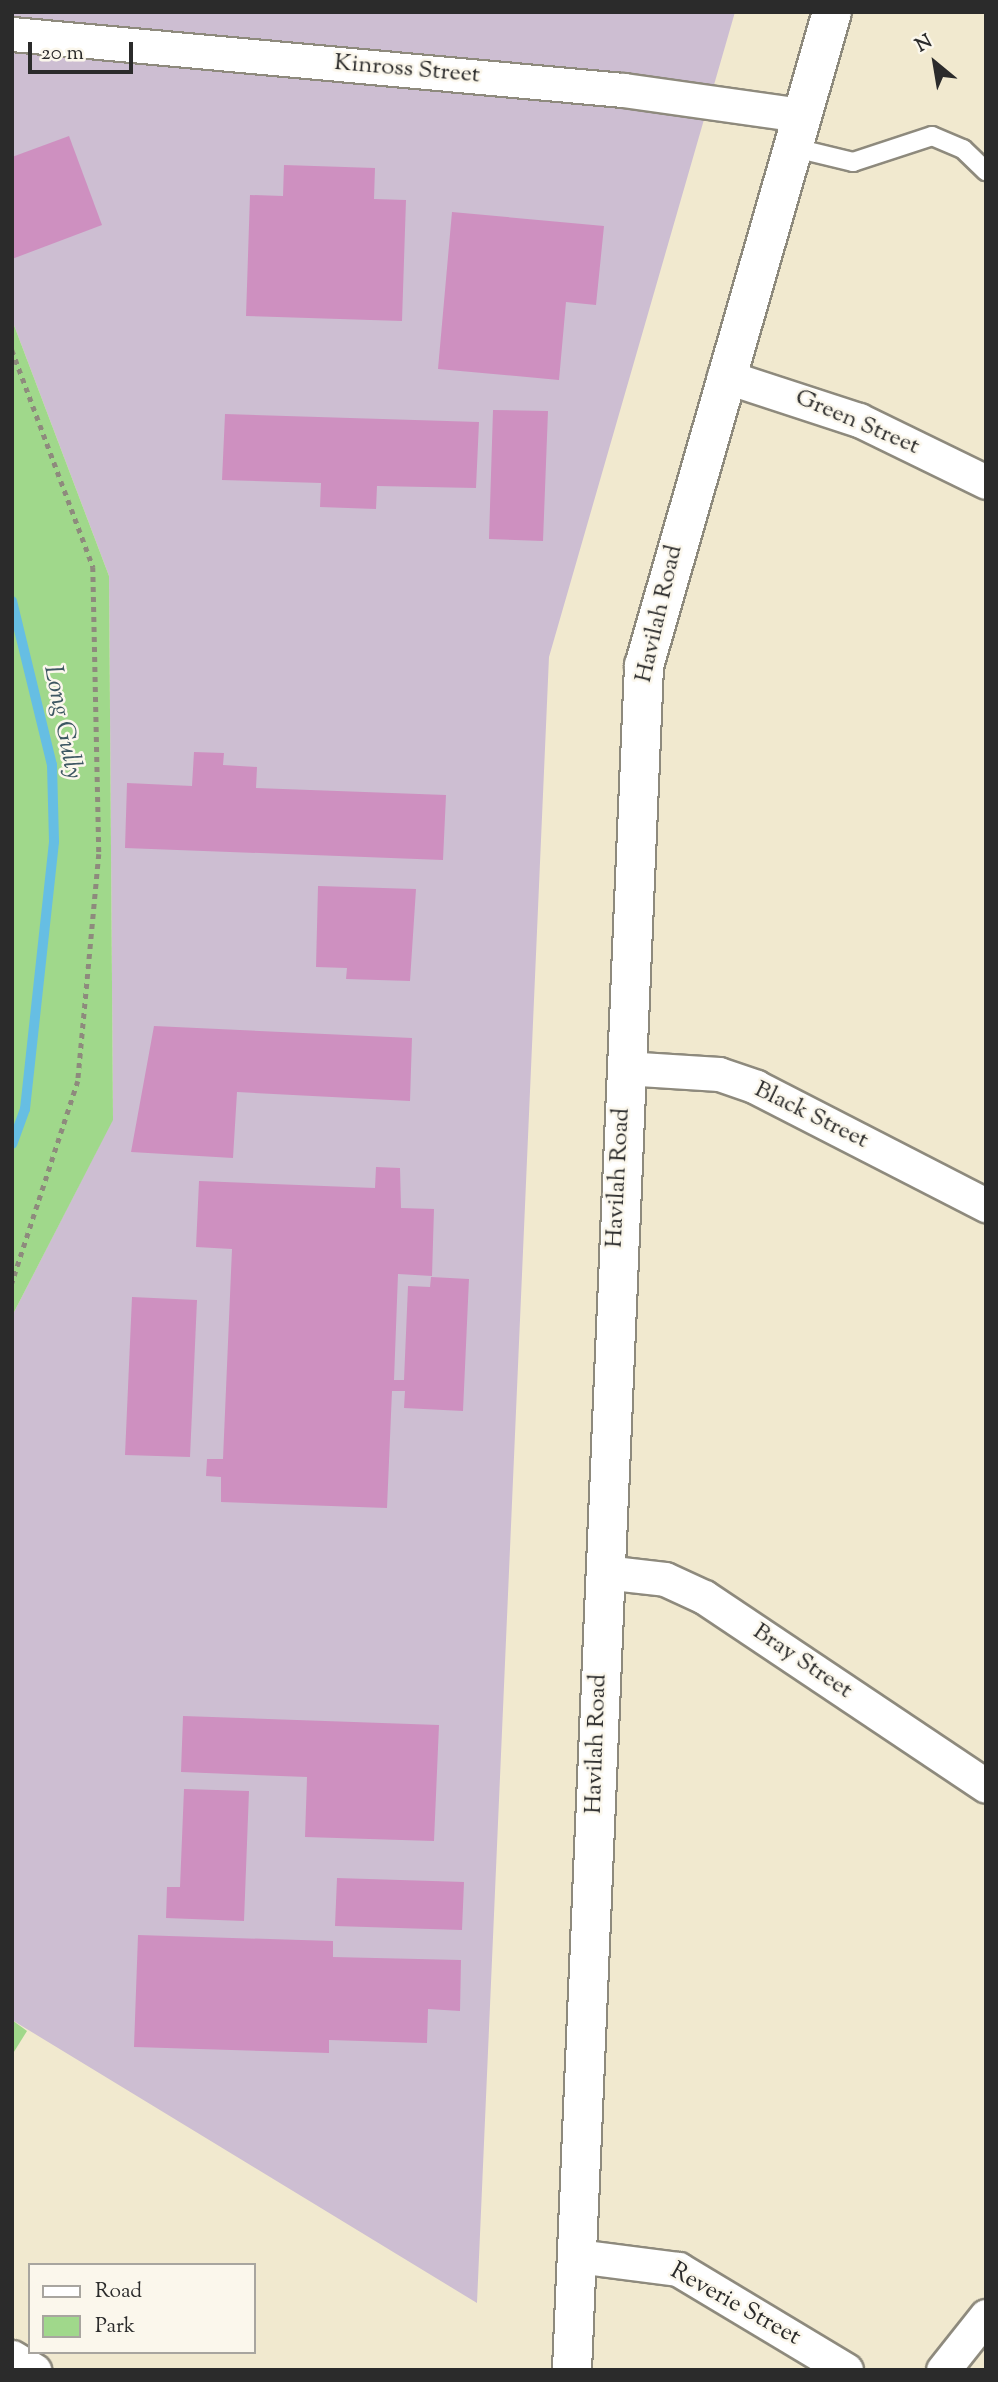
<!DOCTYPE html>
<style>
body{margin:0}
#map{position:relative;width:998px;height:2382px;overflow:hidden;background:#f1e9cf;font-family:"Sorts Mill Goudy",serif}
div>[style]{position:absolute}
.industrial>*{inset:0;background:#cdbed2}
.green>*{inset:0;background:#a0d88b}
.stream>*{height:10px;margin:-5px;padding:0 5px;transform-origin:5px;border-radius:5px;background:#66bee3}
.building>*{inset:0;background:#ce90c0}
.path>*{height:4.5px;margin-top:-2.25px;transform-origin:0;background:repeating-linear-gradient(90deg,#8e8a7d 0 5px,transparent 0 10px)}
.roads{filter:drop-shadow(2px 0 #8e8a7d) drop-shadow(-2px 0 #8e8a7d) drop-shadow(0 2px #8e8a7d) drop-shadow(0 -2px #8e8a7d)}
.service>*{height:18px;margin:-9px;padding:0 9px;transform-origin:9px;border-radius:9px;background:#fff}
.minor>*{height:33px;margin:-16.5px;padding:0 16.5px;transform-origin:16.5px;border-radius:16.5px;background:#fff}
.tertiary>*{height:38px;margin:-19px;padding:0 19px;transform-origin:19px;border-radius:19px;background:#fff}
span{translate:-50% -50%;white-space:nowrap;text-align:center;line-height:1.15;-webkit-text-stroke:5px #fbf7ec;paint-order:stroke}
.street-label{font-size:24px;color:#2b2b2b}
.water-label{font-size:26px;color:#3d5762;font-style:italic}
.frame{position:absolute;inset:0;border:14px solid #2b2b2b;pointer-events:none}
.legend{position:absolute;left:28px;top:2263px;width:228px;height:91px;box-sizing:border-box;background:#fbf7ec;border:2px solid #a8a59f;margin:0;padding:9px 12px;list-style:none;font-size:21px;color:#2b2b2b}
.legend li{display:flex;align-items:center;gap:14px;height:35px}
.legend b{width:35px;border:2px solid #a8a59f}
.north{position:absolute;left:900px;top:28px;width:70px;height:70px;-webkit-text-stroke:5px #fbf7ec;paint-order:stroke;rotate:330deg;font-size:19px;font-weight:700;line-height:28px;text-align:center;color:#2b2b2b}
.north::after{content:'';display:block;margin:auto;width:24px;height:32px;background:#2b2b2b;clip-path:polygon(50% 0,100% 100%,50% 72%,0 100%)}
.scale{position:absolute;left:28px;top:42px;width:105px;height:32px;box-sizing:border-box;border:4px solid #2b2b2b;border-top:0;padding-left:9px;font-size:21px;line-height:24px;white-space:nowrap;color:#2b2b2b;-webkit-text-stroke:5px #fbf7ec;paint-order:stroke}
</style>
<div id="map">
<div class="industrial">
<div style="clip-path:polygon(12px 12px,735px 12px,549px 657px,477px 2303px,12px 2020px,12px 1316px,113px 1119px,109px 576px,12px 320px)"></div>
</div>
<div class="green">
<div style="clip-path:polygon(12px 320px,109px 576px,113px 1120px,12px 1316px)"></div>
<div style="clip-path:polygon(12px 2020px,27px 2031px,12px 2055px)"></div>
</div>
<div class="stream">
<div style="left:12px;top:601px;width:169px;rotate:76.3deg"></div>
<div style="left:52px;top:765px;width:77px;rotate:88.5deg"></div>
<div style="left:54px;top:842px;width:269px;rotate:96.2deg"></div>
<div style="left:25px;top:1109px;width:37px;rotate:110deg"></div>
</div>
<div class="building">
<div style="clip-path:polygon(69px 136px,102px 225px,12px 259px,12px 157px)"></div>
<div style="clip-path:polygon(284px 165px,375px 168px,374px 199px,406px 200px,402px 321px,246px 316px,250px 195px,283px 196px)"></div>
<div style="clip-path:polygon(452px 212px,604px 226px,596px 305px,566px 302px,559px 380px,438px 369px)"></div>
<div style="clip-path:polygon(493px 410px,548px 411px,543px 541px,489px 539px)"></div>
<div style="clip-path:polygon(225px 414px,479px 422px,476px 488px,377px 486px,376px 509px,320px 507px,321px 483px,222px 480px)"></div>
<div style="clip-path:polygon(194px 752px,224px 753px,223px 765px,257px 767px,256px 788px,446px 795px,443px 860px,125px 848px,127px 783px,192px 786px)"></div>
<div style="clip-path:polygon(318px 886px,416px 889px,410px 981px,346px 979px,347px 968px,316px 967px)"></div>
<div style="clip-path:polygon(154px 1026px,412px 1038px,410px 1101px,237px 1092px,233px 1158px,131px 1152px)"></div>
<div style="clip-path:polygon(376px 1167px,400px 1168px,401px 1208px,434px 1209px,432px 1276px,398px 1274px,394px 1380px,404px 1380px,408px 1286px,430px 1287px,431px 1277px,469px 1279px,463px 1411px,404px 1408px,405px 1391px,392px 1391px,387px 1508px,221px 1502px,221px 1477px,206px 1476px,207px 1459px,223px 1459px,232px 1249px,196px 1247px,199px 1181px,375px 1188px)"></div>
<div style="clip-path:polygon(132px 1297px,197px 1300px,190px 1457px,125px 1455px)"></div>
<div style="clip-path:polygon(183px 1716px,439px 1725px,434px 1841px,305px 1837px,307px 1777px,181px 1772px)"></div>
<div style="clip-path:polygon(184px 1789px,249px 1791px,244px 1921px,166px 1918px,167px 1887px,180px 1887px)"></div>
<div style="clip-path:polygon(337px 1878px,464px 1882px,462px 1930px,335px 1926px)"></div>
<div style="clip-path:polygon(138px 1935px,333px 1941px,333px 1957px,461px 1960px,460px 2011px,428px 2009px,427px 2043px,329px 2040px,329px 2053px,134px 2047px)"></div>
</div>
<div class="path">
<div style="left:12px;top:350px;width:232px;rotate:69.5deg"></div>
<div style="left:93px;top:567px;width:287px;rotate:88.8deg"></div>
<div style="left:99px;top:854px;width:228px;rotate:95.3deg"></div>
<div style="left:78px;top:1081px;width:213px;rotate:108.1deg"></div>
</div>
<div class="roads">
<div class="service">
<div style="left:791px;top:147px;width:64px;rotate:13.6deg"></div>
<div style="left:853px;top:162px;width:83px;rotate:-18.2deg"></div>
<div style="left:932px;top:136px;width:34px;rotate:23deg"></div>
<div style="left:963px;top:149px;width:32px;rotate:44deg"></div>
</div>
<div class="minor">
<div style="left:12px;top:34px;width:614px;rotate:5.24deg"></div>
<div style="left:623px;top:90px;width:180px;rotate:8deg"></div>
<div style="left:724px;top:376px;width:142px;rotate:18.1deg"></div>
<div style="left:859px;top:420px;width:141px;rotate:26deg"></div>
<div style="left:624px;top:1068px;width:95px;rotate:3.6deg"></div>
<div style="left:719px;top:1074px;width:39px;rotate:19deg"></div>
<div style="left:756px;top:1087px;width:259px;rotate:27.2deg"></div>
<div style="left:604px;top:1572px;width:61px;rotate:6.5deg"></div>
<div style="left:665px;top:1579px;width:43px;rotate:24.8deg"></div>
<div style="left:704px;top:1597px;width:339px;rotate:33.8deg"></div>
<div style="left:577px;top:2256px;width:102px;rotate:7.3deg"></div>
<div style="left:678px;top:2269px;width:196px;rotate:31deg"></div>
<div style="left:12px;top:2357px;width:26px;rotate:31deg"></div>
<div style="left:943px;top:2370px;width:69px;rotate:-51.5deg"></div>
</div>
<div class="tertiary">
<div style="left:572px;top:2370px;width:1706px;rotate:-87.58deg"></div>
<div style="left:644px;top:666px;width:680px;rotate:-73.96deg"></div>
</div>
</div>
<div class="street-label">
<span style="left:407px;top:70px;rotate:5deg">Kinross Street</span>
<span style="left:857px;top:423px;rotate:23deg">Green Street</span>
<span style="left:660px;top:614px;rotate:-77deg">Havilah Road</span>
<span style="left:811px;top:1116px;rotate:26deg">Black Street</span>
<span style="left:619px;top:1178px;rotate:-87deg">Havilah Road</span>
<span style="left:802px;top:1662px;rotate:34deg">Bray Street</span>
<span style="left:597px;top:1744px;rotate:-88deg">Havilah Road</span>
<span style="left:735px;top:2305px;rotate:29deg">Reverie Street</span>
</div>
<div class="water-label">
<span style="left:62px;top:722px;rotate:79deg">Long Gully</span>
</div>
<div class="frame"></div>
<ul class="legend">
<li><b style="height:9px;background:#fff"></b>Road</li>
<li><b style="height:19px;background:#a0d88b"></b>Park</li>
</ul>
<div class="north">N</div>
<div class="scale">20 m</div>
</div>
